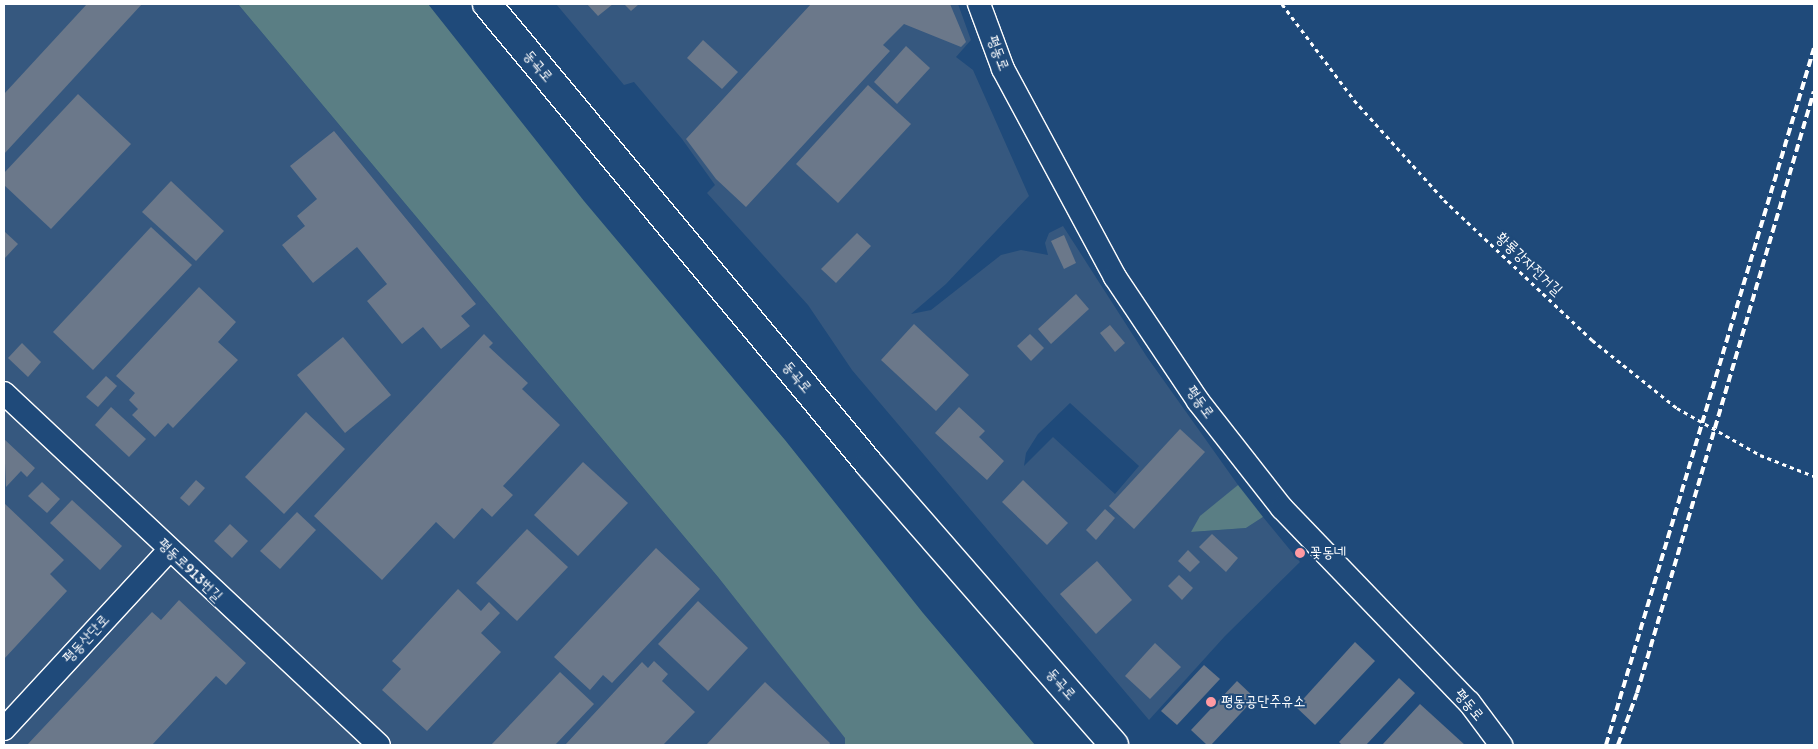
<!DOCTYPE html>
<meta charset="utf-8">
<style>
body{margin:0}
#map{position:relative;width:1818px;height:749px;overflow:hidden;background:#1f4a7a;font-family:Itim,"Poor Story",sans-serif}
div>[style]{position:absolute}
.built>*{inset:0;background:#36587f}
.green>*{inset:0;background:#5a7e84}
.building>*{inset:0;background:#6b788a}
.path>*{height:3px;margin-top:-1.5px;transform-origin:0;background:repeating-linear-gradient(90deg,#fff 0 4px,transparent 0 8px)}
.roads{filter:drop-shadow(1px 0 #fff) drop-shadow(-1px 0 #fff) drop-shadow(0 1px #fff) drop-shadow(0 -1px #fff)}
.minor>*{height:22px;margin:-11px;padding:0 11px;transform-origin:11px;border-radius:11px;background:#1f4a7a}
.secondary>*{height:28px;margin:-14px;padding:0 14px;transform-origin:14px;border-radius:14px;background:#1f4a7a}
.rail>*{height:4px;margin-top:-2px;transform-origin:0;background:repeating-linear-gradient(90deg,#fff 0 8px,transparent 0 12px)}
.dots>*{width:14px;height:14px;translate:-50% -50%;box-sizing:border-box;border:2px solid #1f4a7a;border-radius:50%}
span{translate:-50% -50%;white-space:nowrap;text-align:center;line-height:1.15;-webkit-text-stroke:4px #1f4a7a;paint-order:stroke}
.street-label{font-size:15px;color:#fff}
.poi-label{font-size:15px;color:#fff}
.left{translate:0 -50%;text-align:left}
.frame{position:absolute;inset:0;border:5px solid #fff;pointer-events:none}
</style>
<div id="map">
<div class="built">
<div style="clip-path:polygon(4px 4px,238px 4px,718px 577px,846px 738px,845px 745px,4px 745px)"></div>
<div style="clip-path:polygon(evenodd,556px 4px,958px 4px,971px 40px,956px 57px,973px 70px,1029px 196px,946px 284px,911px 314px,931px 310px,1001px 255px,1021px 250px,1048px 255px,1045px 243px,1049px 233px,1063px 226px,1147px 357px,1238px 485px,1191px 532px,1246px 528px,1263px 517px,1300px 562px,1225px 636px,1149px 720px,852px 370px,808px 305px,707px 193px,715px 185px,682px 139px,634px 82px,624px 85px,556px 4px,1070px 403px,1139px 466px,1115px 494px,1053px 437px,1024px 466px,1026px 453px,1038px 434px,1070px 403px)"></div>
</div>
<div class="green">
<div style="clip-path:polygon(238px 4px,428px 4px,584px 201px,785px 440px,923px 613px,1035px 745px,845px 745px,845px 738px,718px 577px)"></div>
<div style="clip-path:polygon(1238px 485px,1263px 517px,1246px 528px,1191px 532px,1200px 516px)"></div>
</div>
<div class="building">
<div style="clip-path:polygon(87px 4px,142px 4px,4px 154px,4px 94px)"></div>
<div style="clip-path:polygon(587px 4px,613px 4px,598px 16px)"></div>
<div style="clip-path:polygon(624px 4px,639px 4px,631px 11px)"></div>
<div style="clip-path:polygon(811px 4px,950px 4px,966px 42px,961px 47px,904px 24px,883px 45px,890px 51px,746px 207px,716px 179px,686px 139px)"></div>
<div style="clip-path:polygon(703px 40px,738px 72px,722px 89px,687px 58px)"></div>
<div style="clip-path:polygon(906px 46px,930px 68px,897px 104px,874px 82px)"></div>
<div style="clip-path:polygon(868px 85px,911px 124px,838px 203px,796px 164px)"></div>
<div style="clip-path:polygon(78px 94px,131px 144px,51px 229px,4px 185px,4px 173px)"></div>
<div style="clip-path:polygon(334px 131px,476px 304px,461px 316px,470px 326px,441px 349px,423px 327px,402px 344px,367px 301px,387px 284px,357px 247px,313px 283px,282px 245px,305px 226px,297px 216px,317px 199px,290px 166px)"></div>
<div style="clip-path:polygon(171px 181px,224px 231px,196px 261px,142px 212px)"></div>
<div style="clip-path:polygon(151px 227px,192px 265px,93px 370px,53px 332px)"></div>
<div style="clip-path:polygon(4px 231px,18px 244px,4px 259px)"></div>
<div style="clip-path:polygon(857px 233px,871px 246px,836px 283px,821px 269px)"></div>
<div style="clip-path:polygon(1064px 235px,1076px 263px,1064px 269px,1051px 241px)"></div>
<div style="clip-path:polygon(199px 287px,236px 322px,218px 342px,238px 360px,173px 428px,168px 423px,155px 437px,132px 415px,138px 409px,129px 400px,135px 393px,116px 376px)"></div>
<div style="clip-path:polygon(1076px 294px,1089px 309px,1051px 344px,1038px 329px)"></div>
<div style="clip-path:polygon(914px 324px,969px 375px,936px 411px,881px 360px)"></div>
<div style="clip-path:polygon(1110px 325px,1125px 343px,1115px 352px,1100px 333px)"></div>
<div style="clip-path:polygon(484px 334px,493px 343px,489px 347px,528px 383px,522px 389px,560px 425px,503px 486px,513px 495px,492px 517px,482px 508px,454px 539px,436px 522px,382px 580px,314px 516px)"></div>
<div style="clip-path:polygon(1030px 334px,1044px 348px,1031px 361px,1017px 346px)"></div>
<div style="clip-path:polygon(343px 337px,391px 395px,345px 433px,297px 375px)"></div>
<div style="clip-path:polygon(22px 343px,41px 362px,28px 377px,8px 358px)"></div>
<div style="clip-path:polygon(106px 376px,117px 386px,98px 407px,86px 397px)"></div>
<div style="clip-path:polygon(111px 407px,146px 439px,129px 457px,95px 425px)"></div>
<div style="clip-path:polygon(959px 407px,985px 431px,979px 437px,1004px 461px,987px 480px,935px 433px)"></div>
<div style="clip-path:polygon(306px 412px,345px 449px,284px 514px,245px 477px)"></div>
<div style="clip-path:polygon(1180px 429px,1205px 452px,1134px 529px,1109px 506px)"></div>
<div style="clip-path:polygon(4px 439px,35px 468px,27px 477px,21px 471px,6px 487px)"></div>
<div style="clip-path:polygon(583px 462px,628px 503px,578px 556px,534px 515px)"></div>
<div style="clip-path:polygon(196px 480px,205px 488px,189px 506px,180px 498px)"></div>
<div style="clip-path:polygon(1023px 480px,1068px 523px,1047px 545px,1002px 502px)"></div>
<div style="clip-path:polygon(42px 482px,60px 499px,47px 513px,28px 496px)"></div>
<div style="clip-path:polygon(72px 500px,122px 546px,100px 570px,50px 523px)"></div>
<div style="clip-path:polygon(4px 503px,64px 560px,50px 574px,67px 591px,4px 659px)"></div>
<div style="clip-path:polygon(1105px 509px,1115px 518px,1096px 540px,1086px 530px)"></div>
<div style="clip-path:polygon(297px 512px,316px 530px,280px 569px,260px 551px)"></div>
<div style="clip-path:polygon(230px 524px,248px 541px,232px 558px,214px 541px)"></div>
<div style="clip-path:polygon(527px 529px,568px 567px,517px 621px,476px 583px)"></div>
<div style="clip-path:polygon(1212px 534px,1238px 558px,1226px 572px,1199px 547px)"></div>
<div style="clip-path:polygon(656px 548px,700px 589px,612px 683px,603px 675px,590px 690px,554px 657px)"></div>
<div style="clip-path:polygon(1188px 550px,1200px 562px,1190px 572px,1178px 561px)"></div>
<div style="clip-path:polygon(1097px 561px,1132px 600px,1096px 634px,1060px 594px)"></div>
<div style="clip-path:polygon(1179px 575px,1193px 588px,1182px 600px,1168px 586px)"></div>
<div style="clip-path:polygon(458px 589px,481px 611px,489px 602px,500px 613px,481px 633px,501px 652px,427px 731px,382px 690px,401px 669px,392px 661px)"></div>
<div style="clip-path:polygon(179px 600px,246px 663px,226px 685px,216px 676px,152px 745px,27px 745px,152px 612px,161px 620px)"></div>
<div style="clip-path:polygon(698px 601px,748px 648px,708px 691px,658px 644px)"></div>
<div style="clip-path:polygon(1355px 642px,1375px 661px,1315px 725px,1296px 707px)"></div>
<div style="clip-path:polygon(1155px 643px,1181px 667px,1150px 699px,1125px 676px)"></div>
<div style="clip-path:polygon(654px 661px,668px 674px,662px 681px,695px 712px,663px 745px,565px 745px,642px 662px,648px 668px)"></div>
<div style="clip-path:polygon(1204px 665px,1220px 679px,1177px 725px,1161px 711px)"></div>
<div style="clip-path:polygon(560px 672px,594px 704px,555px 745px,491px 745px)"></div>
<div style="clip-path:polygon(1399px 678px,1415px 693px,1366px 745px,1342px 745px,1339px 742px)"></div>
<div style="clip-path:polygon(1237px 681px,1255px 698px,1211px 745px,1207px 745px,1191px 730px)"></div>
<div style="clip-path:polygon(765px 682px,830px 743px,829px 745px,706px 745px)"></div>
<div style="clip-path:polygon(1420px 704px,1465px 745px,1382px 745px)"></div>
</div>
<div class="path">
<div style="left:1282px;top:4px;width:120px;rotate:53.1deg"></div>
<div style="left:1354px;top:100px;width:135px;rotate:48deg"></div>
<div style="left:1444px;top:200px;width:204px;rotate:43.4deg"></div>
<div style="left:1592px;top:340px;width:109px;rotate:38.7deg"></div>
<div style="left:1677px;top:408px;width:95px;rotate:29.5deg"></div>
<div style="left:1760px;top:455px;width:58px;rotate:21.3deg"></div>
</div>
<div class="roads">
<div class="minor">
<div style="left:979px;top:4px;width:69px;rotate:69.7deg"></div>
<div style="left:1003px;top:69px;width:236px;rotate:61.7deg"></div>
<div style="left:1115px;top:277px;width:149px;rotate:56.2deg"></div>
<div style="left:1198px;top:401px;width:136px;rotate:51.9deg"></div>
<div style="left:1282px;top:508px;width:269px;rotate:46.1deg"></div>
<div style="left:1469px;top:702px;width:54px;rotate:53.3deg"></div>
<div style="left:4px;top:393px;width:514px;rotate:43.19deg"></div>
<div style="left:4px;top:729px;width:243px;rotate:-47.3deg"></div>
</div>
<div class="secondary">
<div style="left:487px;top:4px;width:599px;rotate:50.28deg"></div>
<div style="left:870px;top:465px;width:371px;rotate:48.9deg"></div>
</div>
</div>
<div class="rail">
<div style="left:1606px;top:745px;width:727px;rotate:-73.38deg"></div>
<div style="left:1618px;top:745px;width:55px;rotate:-69.9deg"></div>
<div style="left:1637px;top:693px;width:627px;rotate:-73.62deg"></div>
</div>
<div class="dots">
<div style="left:1300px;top:553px;background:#ff9aa2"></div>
<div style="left:1211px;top:702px;background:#ff9aa2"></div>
</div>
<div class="street-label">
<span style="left:998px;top:53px;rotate:69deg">평동로</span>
<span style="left:538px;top:66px;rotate:50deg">동곡로</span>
<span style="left:1529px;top:264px;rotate:43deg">황룡강자전거길</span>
<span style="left:797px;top:377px;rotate:50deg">동곡로</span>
<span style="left:1200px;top:402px;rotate:54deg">평동로</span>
<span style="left:190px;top:570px;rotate:44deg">평동로913번길</span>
<span style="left:86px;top:639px;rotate:-47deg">평동산단로</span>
<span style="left:1061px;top:684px;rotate:49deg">동곡로</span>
<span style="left:1469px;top:705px;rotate:50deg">평동로</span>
</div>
<div class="poi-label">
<span class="left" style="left:1310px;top:553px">꽃동네</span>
<span class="left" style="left:1221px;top:702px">평동공단주유소</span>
</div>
<div class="frame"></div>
</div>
